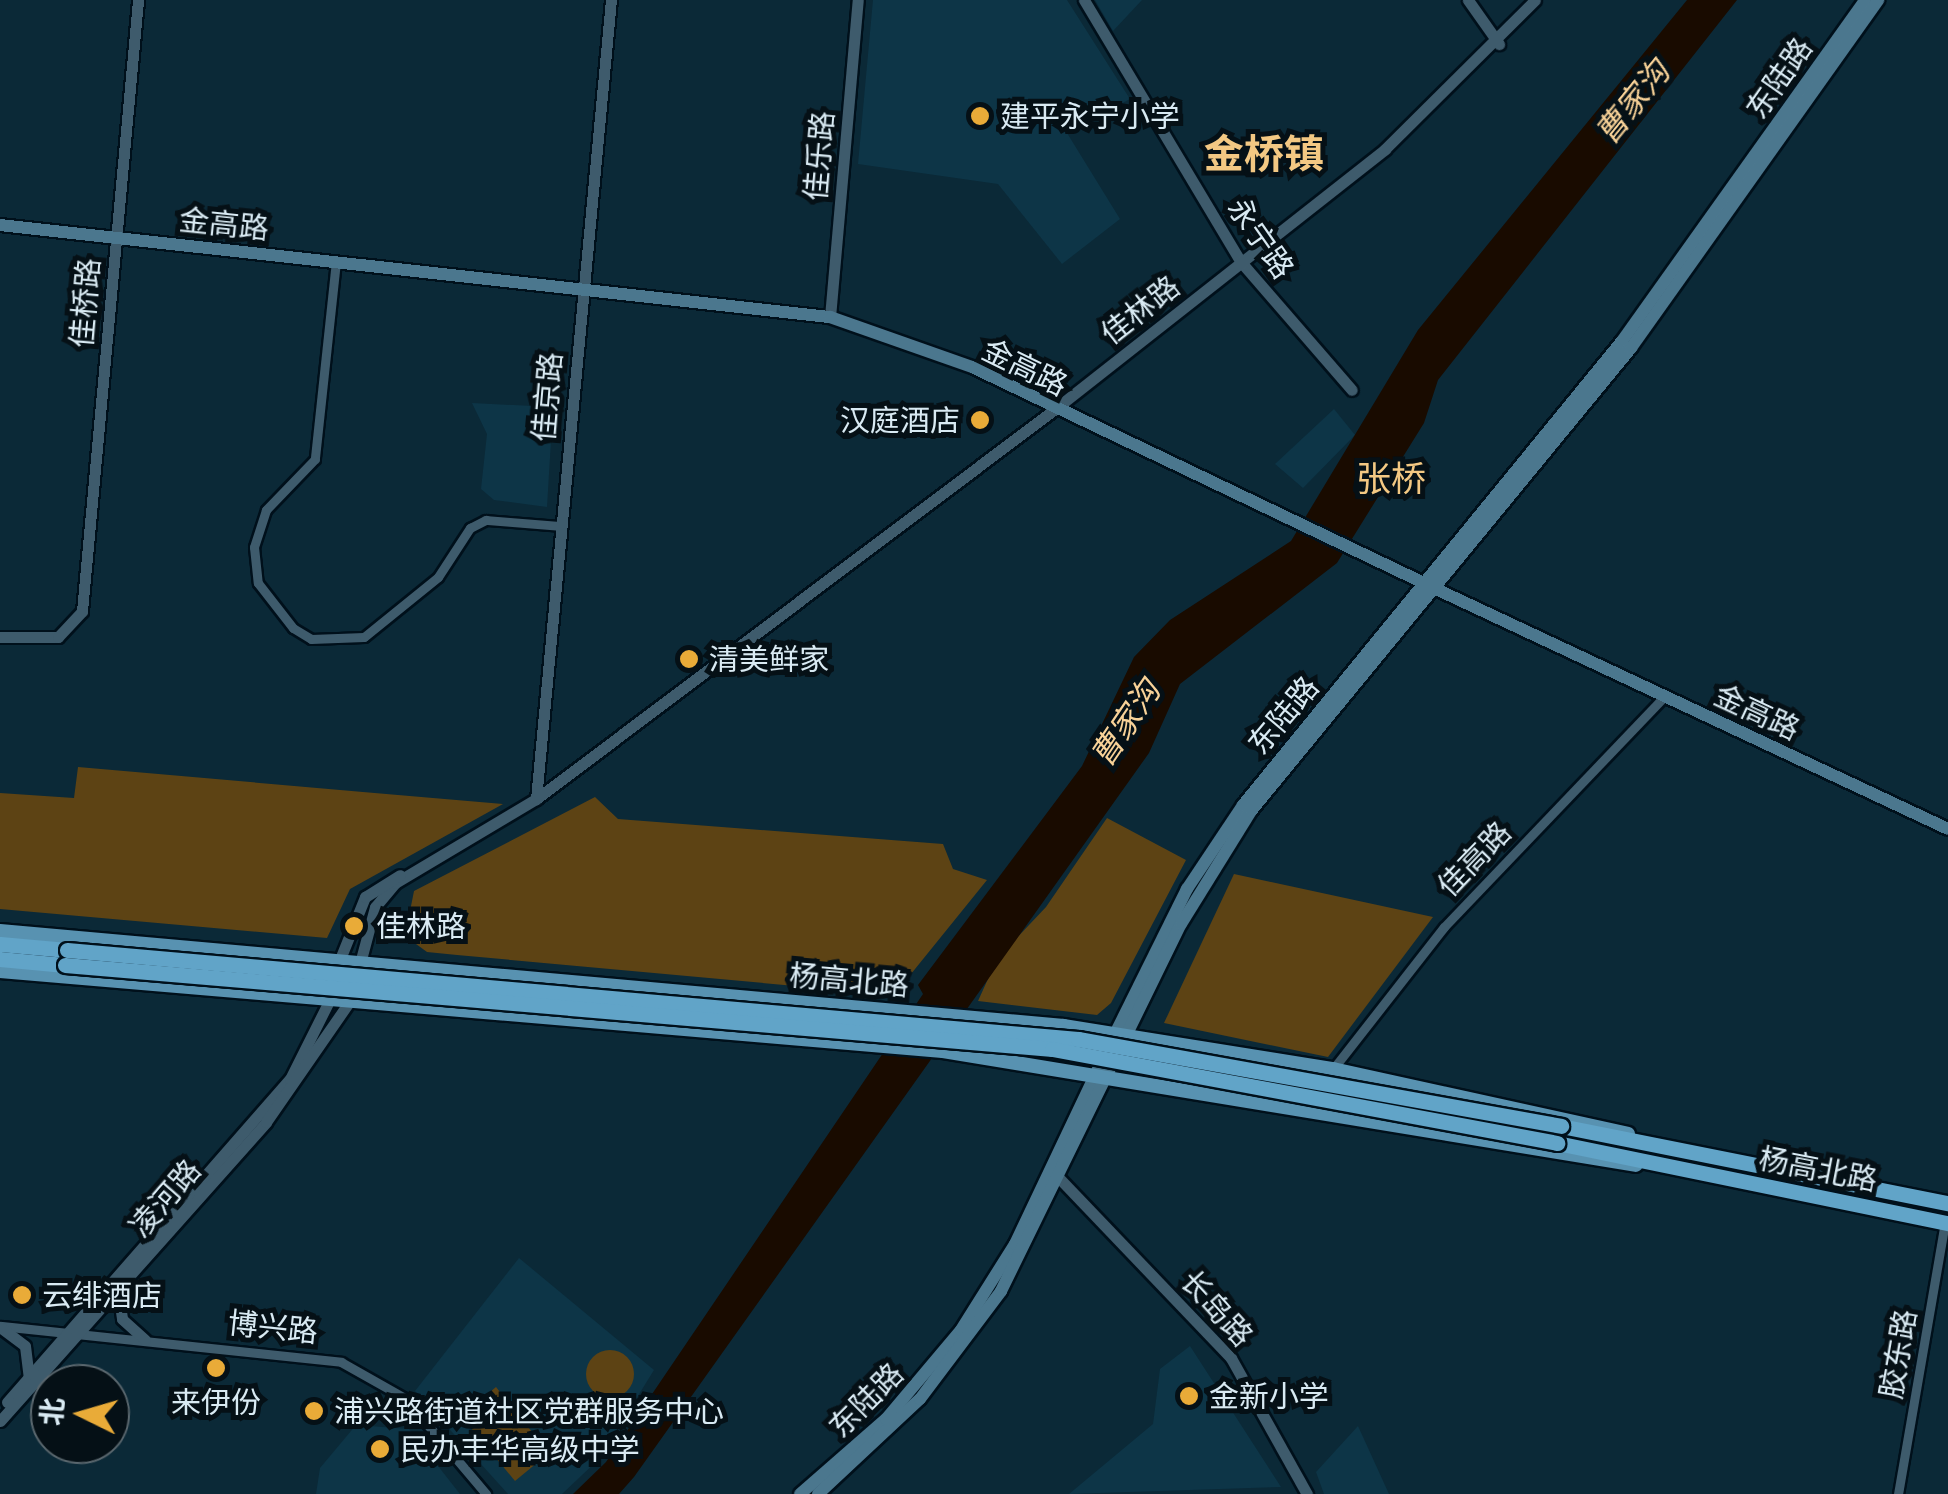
<!DOCTYPE html>
<meta charset="utf-8">
<style>
body{margin:0}
#map{position:relative;width:1948px;height:1494px;overflow:hidden;background:#0b2937;font-family:"PT Sans Narrow","Noto Sans SC",sans-serif}
div>[style]{position:absolute}
.built>*{inset:0;background:#0d3547}
.green>*{inset:0;background:#5d4314}
.round{border-radius:50%}
.water>*{inset:0;background:#190b00}
.roads{filter:drop-shadow(2px 0 #00101b) drop-shadow(-2px 0 #00101b) drop-shadow(0 2px #00101b) drop-shadow(0 -2px #00101b)}
.minor>*{height:9px;margin:-4.5px;padding:0 4.5px;transform-origin:4.5px;border-radius:4.5px;background:#3e5b6c}
.tertiary>*{height:11px;margin:-5.5px;padding:0 5.5px;transform-origin:5.5px;border-radius:5.5px;background:#3e5b6c}
.secondary>*{height:12px;margin:-6px;padding:0 6px;transform-origin:6px;border-radius:6px;background:#4b778e}
.primary>*{height:14px;margin:-7px;padding:0 7px;transform-origin:7px;border-radius:7px;background:#5892b1}
.trunk>*{height:15px;margin:-7.5px;padding:0 7.5px;transform-origin:7.5px;border-radius:7.5px;background:#61a4c8}
.bridges{filter:drop-shadow(2px 0 #00101b) drop-shadow(-2px 0 #00101b) drop-shadow(0 2px #00101b) drop-shadow(0 -2px #00101b)}
.trunk-bridge>*{height:15px;margin:-7.5px;padding:0 7.5px;transform-origin:7.5px;border-radius:7.5px;background:#61a4c8}
.dots>*{width:28px;height:28px;translate:-50% -50%;box-sizing:border-box;border:5px solid #051016;border-radius:50%}
span{translate:-50% -50%;white-space:nowrap;text-align:center;line-height:1.15;-webkit-text-stroke:10px #051016;paint-order:stroke}
.street-label{font-size:30px;color:#d9eaf3}
.poi-label{font-size:30px;color:#d9eaf3}
.left{translate:0 -50%;text-align:left}
.right{translate:-100% -50%;text-align:right}
.water-label{font-size:32px;color:#f8d298;font-style:italic}
.quarter-label{font-size:35px;color:#f3c883}
.district-label{font-size:40px;color:#f3c883;font-weight:700}
.north{position:absolute;left:30px;top:1364px;width:100px;height:100px;box-sizing:border-box;background:#051016;border:2px solid #5a676e;border-radius:50%;rotate:275deg;font-size:28px;font-weight:700;line-height:40px;text-align:center;color:#d9eaf3}
.north::after{content:'';display:block;margin:auto;width:35px;height:45px;background:#e9ab38;clip-path:polygon(50% 0,100% 100%,50% 72%,0 100%)}
</style>
<div id="map">
<div class="built">
<div style="clip-path:polygon(873px 0,1067px 0,1130px 99px,1067px 133px,1120px 219px,1062px 264px,998px 184px,858px 164px)"></div>
<div style="clip-path:polygon(1095px 0,1142px 0,1113px 31px)"></div>
<div style="clip-path:polygon(472px 403px,553px 407px,547px 507px,494px 500px,481px 489px,487px 434px)"></div>
<div style="clip-path:polygon(1334px 409px,1355px 435px,1303px 488px,1275px 464px)"></div>
<div style="clip-path:polygon(519px 1258px,654px 1370px,599px 1459px,562px 1494px,508px 1494px,415px 1391px)"></div>
<div style="clip-path:polygon(1190px 1346px,1281px 1487px,1069px 1494px,1153px 1424px,1160px 1369px)"></div>
<div style="clip-path:polygon(356px 1425px,409px 1429px,460px 1494px,316px 1494px,320px 1468px)"></div>
<div style="clip-path:polygon(1358px 1426px,1389px 1494px,1324px 1494px,1316px 1472px)"></div>
</div>
<div class="green">
<div style="clip-path:polygon(78px 767px,363px 792px,503px 804px,350px 889px,327px 938px,0 909px,0 793px,74px 798px)"></div>
<div style="clip-path:polygon(595px 797px,618px 819px,943px 844px,953px 869px,987px 880px,894px 995px,457px 955px,427px 952px,405px 936px,414px 891px)"></div>
<div style="clip-path:polygon(1107px 818px,1186px 860px,1111px 1003px,1097px 1015px,978px 1001px,997px 959px,1046px 907px)"></div>
<div style="clip-path:polygon(1234px 874px,1433px 917px,1328px 1057px,1164px 1023px)"></div>
<div class="round" style="left:586px;top:1350px;width:48px;height:48px"></div>
<div style="clip-path:polygon(496px 1387px,549px 1453px,515px 1481px,461px 1416px)"></div>
</div>
<div class="water">
<div style="clip-path:polygon(1687px 0,1737px 0,1438px 380px,1424px 423px,1337px 563px,1180px 684px,1149px 753px,634px 1477px,619px 1494px,573px 1494px,606px 1462px,923px 994px,918px 985px,1082px 766px,1134px 657px,1170px 620px,1291px 541px,1418px 330px)"></div>
</div>
<div class="roads">
<div class="minor">
<div style="left:336px;top:261px;width:199px;rotate:96.1deg"></div>
<div style="left:315px;top:459px;width:71px;rotate:133.9deg"></div>
<div style="left:266px;top:510px;width:39px;rotate:108deg"></div>
<div style="left:254px;top:547px;width:36px;rotate:84deg"></div>
<div style="left:258px;top:583px;width:57px;rotate:52.1deg"></div>
<div style="left:293px;top:628px;width:21px;rotate:31deg"></div>
<div style="left:311px;top:639px;width:53px;rotate:-2.2deg"></div>
<div style="left:364px;top:637px;width:95px;rotate:-39deg"></div>
<div style="left:438px;top:577px;width:59px;rotate:-56.9deg"></div>
<div style="left:470px;top:528px;width:18px;rotate:-27deg"></div>
<div style="left:486px;top:520px;width:75px;rotate:4.6deg"></div>
<div style="left:1333px;top:1069px;width:180px;rotate:-52deg"></div>
<div style="left:1444px;top:927px;width:320px;rotate:-46.3deg"></div>
<div style="left:1px;top:1326px;width:342px;rotate:6deg"></div>
<div style="left:341px;top:1362px;width:73px;rotate:29.4deg"></div>
<div style="left:405px;top:1398px;width:126px;rotate:49.8deg"></div>
<div style="left:1898px;top:1494px;width:275px;rotate:-80.2deg"></div>
</div>
<div class="tertiary">
<div style="left:1084px;top:0;width:305px;rotate:59.1deg"></div>
<div style="left:1241px;top:262px;width:169px;rotate:49.1deg"></div>
<div style="left:1468px;top:0;width:54px;rotate:54.8deg"></div>
<div style="left:830px;top:317px;width:318px;rotate:-85deg"></div>
<div style="left:0;top:637px;width:58px"></div>
<div style="left:58px;top:637px;width:35px;rotate:-47deg"></div>
<div style="left:82px;top:611px;width:614px;rotate:-84.76deg"></div>
<div style="left:536px;top:799px;width:803px;rotate:-84.64deg"></div>
<div style="left:359px;top:967px;width:62px;rotate:-75.1deg"></div>
<div style="left:375px;top:907px;width:31px;rotate:-50deg"></div>
<div style="left:395px;top:883px;width:164px;rotate:-30.8deg"></div>
<div style="left:536px;top:799px;width:649px;rotate:-36.92deg"></div>
<div style="left:1055px;top:409px;width:420px;rotate:-38.2deg"></div>
<div style="left:1385px;top:149px;width:211px;rotate:-44.8deg"></div>
<div style="left:336px;top:969px;width:78px;rotate:-68.1deg"></div>
<div style="left:365px;top:897px;width:41px;rotate:-32.2deg"></div>
<div style="left:1059px;top:1178px;width:249px;rotate:46.3deg"></div>
<div style="left:1231px;top:1358px;width:156px;rotate:60.8deg"></div>
<div style="left:118px;top:1290px;width:29px;rotate:82deg"></div>
<div style="left:122px;top:1319px;width:31px;rotate:42deg"></div>
<div style="left:0;top:1327px;width:31px;rotate:37deg"></div>
<div style="left:25px;top:1346px;width:31px;rotate:83deg"></div>
<div style="left:7px;top:1402px;width:429px;rotate:-48.8deg"></div>
<div style="left:290px;top:1079px;width:96px;rotate:-63.4deg"></div>
<div style="left:0;top:1421px;width:400px;rotate:-48.3deg"></div>
<div style="left:266px;top:1122px;width:155px;rotate:-55.3deg"></div>
</div>
<div class="secondary">
<div style="left:0;top:225px;width:835px;rotate:6.33deg"></div>
<div style="left:830px;top:317px;width:151px;rotate:19.4deg"></div>
<div style="left:972px;top:367px;width:503px;rotate:25.55deg"></div>
<div style="left:1436px;top:589px;width:565px;rotate:25.11deg"></div>
<div style="left:1112px;top:1040px;width:169px;rotate:-63.6deg"></div>
<div style="left:1187px;top:889px;width:101px;rotate:-56.3deg"></div>
<div style="left:1243px;top:805px;width:599px;rotate:-50.76deg"></div>
<div style="left:1622px;top:341px;width:419px;rotate:-54.5deg"></div>
<div style="left:800px;top:1494px;width:114px;rotate:-41.1deg"></div>
<div style="left:886px;top:1419px;width:116px;rotate:-49.9deg"></div>
<div style="left:961px;top:1330px;width:102px;rotate:-57.9deg"></div>
<div style="left:1015px;top:1244px;width:196px;rotate:-64.6deg"></div>
<div style="left:818px;top:1494px;width:139px;rotate:-43deg"></div>
<div style="left:920px;top:1399px;width:135px;rotate:-53.1deg"></div>
<div style="left:1001px;top:1291px;width:409px;rotate:-63.9deg"></div>
<div style="left:1181px;top:924px;width:133px;rotate:-58.2deg"></div>
<div style="left:1251px;top:811px;width:599px;rotate:-50.62deg"></div>
<div style="left:1631px;top:348px;width:427px;rotate:-54.6deg"></div>
</div>
<div class="primary">
<div style="left:0;top:931px;width:1068px;rotate:5.1deg"></div>
<div style="left:1064px;top:1026px;width:272px;rotate:9.1deg"></div>
<div style="left:1333px;top:1069px;width:302px;rotate:12.4deg"></div>
<div style="left:0;top:971px;width:946px;rotate:4.85deg"></div>
<div style="left:943px;top:1051px;width:702px;rotate:9.34deg"></div>
</div>
<div class="trunk">
<div style="left:0;top:944px;width:67px;rotate:5.1deg"></div>
<div style="left:0;top:959px;width:65px;rotate:5.3deg"></div>
<div style="left:1561px;top:1126px;width:395px;rotate:11.3deg"></div>
<div style="left:1557px;top:1143px;width:399px;rotate:11.6deg"></div>
</div>
</div>
<div class="bridges">
<div class="trunk-bridge">
<div style="left:67px;top:950px;width:1015px;rotate:5.03deg"></div>
<div style="left:1078px;top:1039px;width:491px;rotate:10.2deg"></div>
<div style="left:65px;top:965px;width:991px;rotate:4.86deg"></div>
<div style="left:1052px;top:1049px;width:514px;rotate:10.54deg"></div>
</div>
</div>
<div class="dots">
<div style="left:980px;top:116px;background:#e9ab38"></div>
<div style="left:980px;top:420px;background:#e9ab38"></div>
<div style="left:689px;top:659px;background:#e9ab38"></div>
<div style="left:354px;top:926px;background:#e9ab38"></div>
<div style="left:22px;top:1295px;background:#e9ab38"></div>
<div style="left:216px;top:1368px;background:#e9ab38"></div>
<div style="left:1189px;top:1396px;background:#e9ab38"></div>
<div style="left:314px;top:1411px;background:#e9ab38"></div>
<div style="left:380px;top:1449px;background:#e9ab38"></div>
</div>
<div class="street-label">
<span style="left:1779px;top:78px;rotate:-55deg">东陆路</span>
<span style="left:819px;top:156px;rotate:-85deg">佳乐路</span>
<span style="left:224px;top:224px;rotate:6deg">金高路</span>
<span style="left:1261px;top:238px;rotate:55deg">永宁路</span>
<span style="left:85px;top:303px;rotate:-85deg">佳桥路</span>
<span style="left:1140px;top:310px;rotate:-38deg">佳林路</span>
<span style="left:1025px;top:367px;rotate:26deg">金高路</span>
<span style="left:547px;top:397px;rotate:-85deg">佳京路</span>
<span style="left:1757px;top:712px;rotate:25deg">金高路</span>
<span style="left:1283px;top:715px;rotate:-50deg">东陆路</span>
<span style="left:1474px;top:859px;rotate:-46deg">佳高路</span>
<span style="left:849px;top:980px;rotate:5deg">杨高北路</span>
<span style="left:1818px;top:1169px;rotate:11deg">杨高北路</span>
<span style="left:165px;top:1198px;rotate:-49deg">凌河路</span>
<span style="left:1217px;top:1308px;rotate:48deg">长岛路</span>
<span style="left:273px;top:1327px;rotate:6deg">博兴路</span>
<span style="left:1898px;top:1354px;rotate:-80deg">胶东路</span>
<span style="left:866px;top:1400px;rotate:-45deg">东陆路</span>
</div>
<div class="poi-label">
<span class="left" style="left:1000px;top:116px">建平永宁小学</span>
<span class="right" style="left:960px;top:420px">汉庭酒店</span>
<span class="left" style="left:709px;top:659px">清美鲜家</span>
<span class="left" style="left:376px;top:926px">佳林路</span>
<span class="left" style="left:42px;top:1295px">云绯酒店</span>
<span class="left" style="left:1209px;top:1396px">金新小学</span>
<span style="left:216px;top:1402px">来伊份</span>
<span class="left" style="left:334px;top:1411px">浦兴路街道社区党群服务中心</span>
<span class="left" style="left:400px;top:1449px">民办丰华高级中学</span>
</div>
<div class="water-label">
<span style="left:1632px;top:102px;rotate:-51deg">曹家沟</span>
<span style="left:1125px;top:723px;rotate:-56deg">曹家沟</span>
</div>
<div class="quarter-label">
<span style="left:1391px;top:478px">张桥</span>
</div>
<div class="district-label">
<span style="left:1264px;top:153px">金桥镇</span>
</div>
<div class="north">北</div>
</div>
